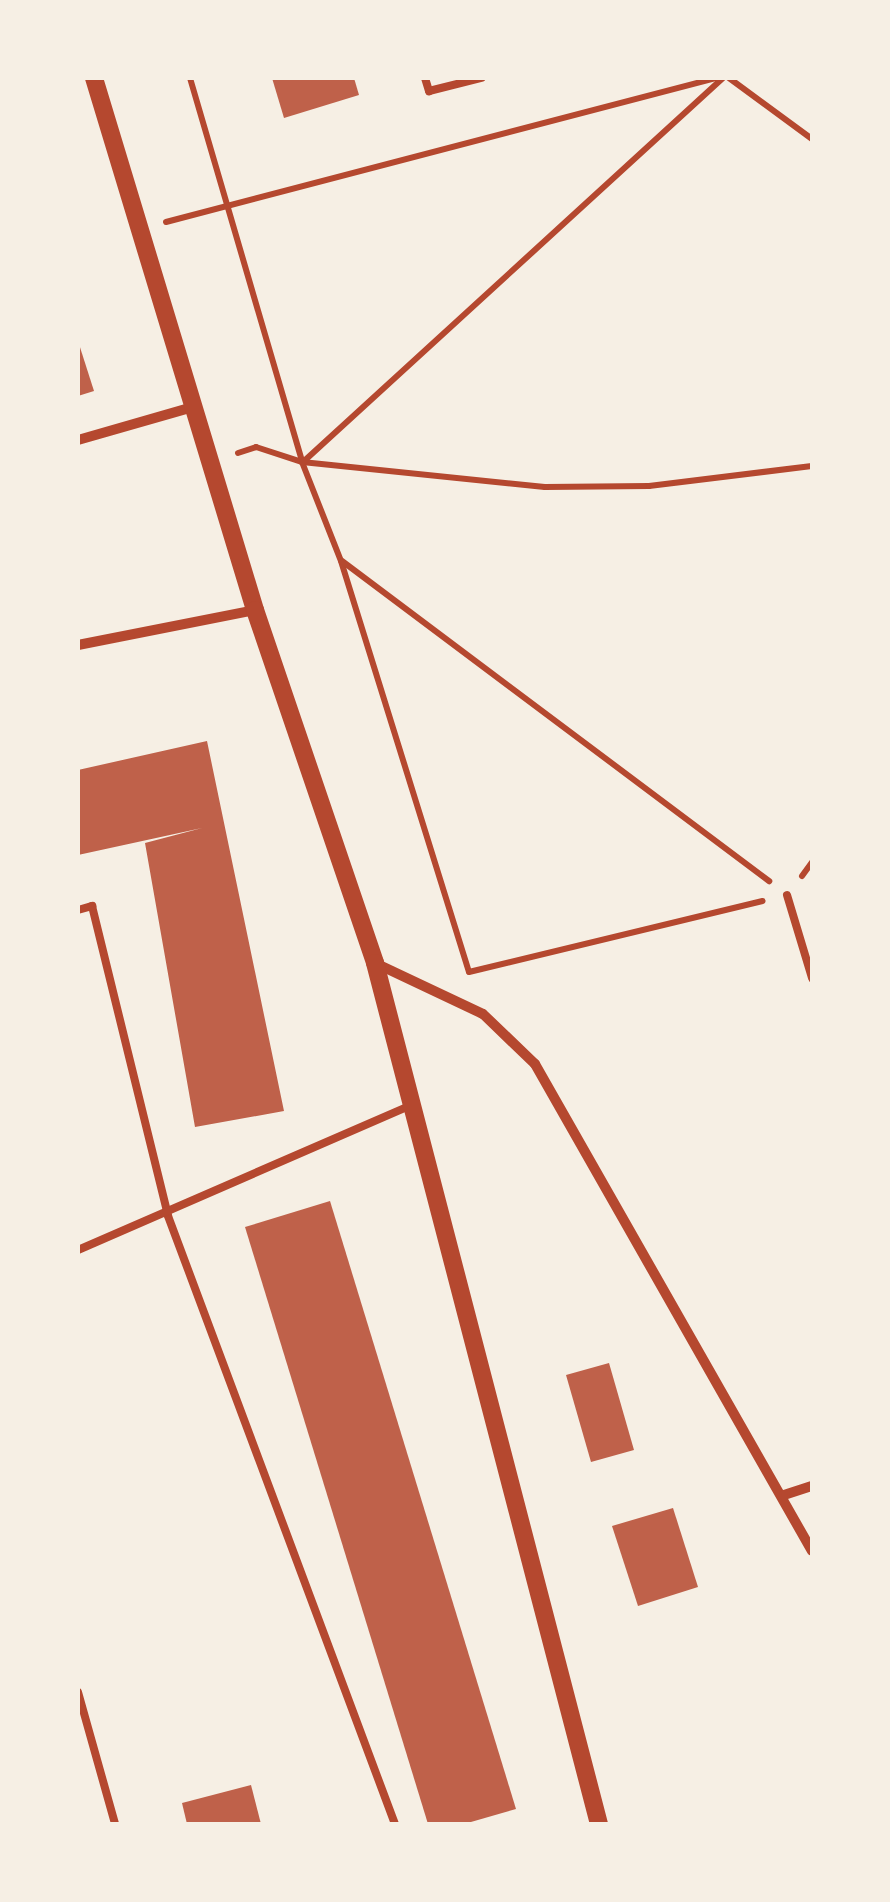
<!DOCTYPE html>
<style>
body{margin:0}
#map{position:relative;width:890px;height:1902px;overflow:hidden;background:#f6efe4;font-family:"DM Sans",sans-serif}
div>[style]{position:absolute}
.building>*{inset:0;background:#bf614a}
.path>*{height:6px;margin:-3px;padding:0 3px;transform-origin:3px;border-radius:3px;background:#b5482f}
.service>*{height:8px;margin:-4px;padding:0 4px;transform-origin:4px;border-radius:4px;background:#b5482f}
.minor>*{height:10px;margin:-5px;padding:0 5px;transform-origin:5px;border-radius:5px;background:#b5482f}
.tertiary>*{height:18px;margin:-9px;padding:0 9px;transform-origin:9px;border-radius:9px;background:#b5482f}
span{translate:-50% -50%;white-space:nowrap;text-align:center;line-height:1.15;-webkit-text-stroke:8px #f6efe4;paint-order:stroke}
.frame{position:absolute;inset:0;border:80px solid #f6efe4;pointer-events:none}
</style>
<div id="map">
<div class="building">
<div style="clip-path:polygon(272px 78px,354px 78px,359px 95px,284px 118px)"></div>
<div style="clip-path:polygon(78px 341px,94px 391px,78px 396px)"></div>
<div style="clip-path:polygon(207px 741px,284px 1111px,195px 1127px,145px 843px,202px 828px,78px 855px,78px 770px)"></div>
<div style="clip-path:polygon(330px 1201px,516px 1809px,464px 1824px,428px 1824px,245px 1227px)"></div>
<div style="clip-path:polygon(609px 1363px,634px 1450px,591px 1462px,566px 1375px)"></div>
<div style="clip-path:polygon(673px 1508px,698px 1587px,638px 1606px,612px 1526px)"></div>
<div style="clip-path:polygon(251px 1785px,261px 1824px,187px 1824px,182px 1803px)"></div>
</div>
<div class="path">
<div style="left:190px;top:78px;width:400px;rotate:73.7deg"></div>
<div style="left:302px;top:462px;width:106px;rotate:68.5deg"></div>
<div style="left:341px;top:561px;width:430px;rotate:72.7deg"></div>
<div style="left:729px;top:78px;width:103px;rotate:36.3deg"></div>
<div style="left:166px;top:222px;width:569px;rotate:-14.67deg"></div>
<div style="left:238px;top:453px;width:19px;rotate:-18deg"></div>
<div style="left:256px;top:447px;width:48px;rotate:18.1deg"></div>
<div style="left:302px;top:462px;width:244px;rotate:5.9deg"></div>
<div style="left:545px;top:487px;width:104px;rotate:-0.6deg"></div>
<div style="left:649px;top:486px;width:164px;rotate:-7deg"></div>
<div style="left:303px;top:462px;width:569px;rotate:-42.44deg"></div>
<div style="left:342px;top:561px;width:534px;rotate:36.85deg"></div>
<div style="left:802px;top:876px;width:17px;rotate:-54deg"></div>
<div style="left:469px;top:972px;width:302px;rotate:-13.6deg"></div>
</div>
<div class="service">
<div style="left:425px;top:78px;width:14px;rotate:73deg"></div>
<div style="left:429px;top:91px;width:54px;rotate:-14deg"></div>
<div style="left:787px;top:895px;width:87px;rotate:73.2deg"></div>
<div style="left:78px;top:910px;width:15px;rotate:-16deg"></div>
<div style="left:92px;top:906px;width:319px;rotate:76.2deg"></div>
<div style="left:168px;top:1216px;width:649px;rotate:69.53deg"></div>
<div style="left:78px;top:1250px;width:364px;rotate:-23.5deg"></div>
<div style="left:78px;top:1692px;width:137px;rotate:74.3deg"></div>
</div>
<div class="minor">
<div style="left:78px;top:440px;width:120px;rotate:-16deg"></div>
<div style="left:78px;top:645px;width:180px;rotate:-11.2deg"></div>
<div style="left:375px;top:963px;width:119px;rotate:25.3deg"></div>
<div style="left:483px;top:1014px;width:72px;rotate:43.9deg"></div>
<div style="left:535px;top:1064px;width:560px;rotate:60.37deg"></div>
<div style="left:784px;top:1495px;width:29px;rotate:-18deg"></div>
</div>
<div class="tertiary">
<div style="left:94px;top:78px;width:556px;rotate:73.16deg"></div>
<div style="left:255px;top:610px;width:373px;rotate:71.2deg"></div>
<div style="left:375px;top:963px;width:890px;rotate:75.42deg"></div>
</div>
<div class="frame"></div>
</div>
